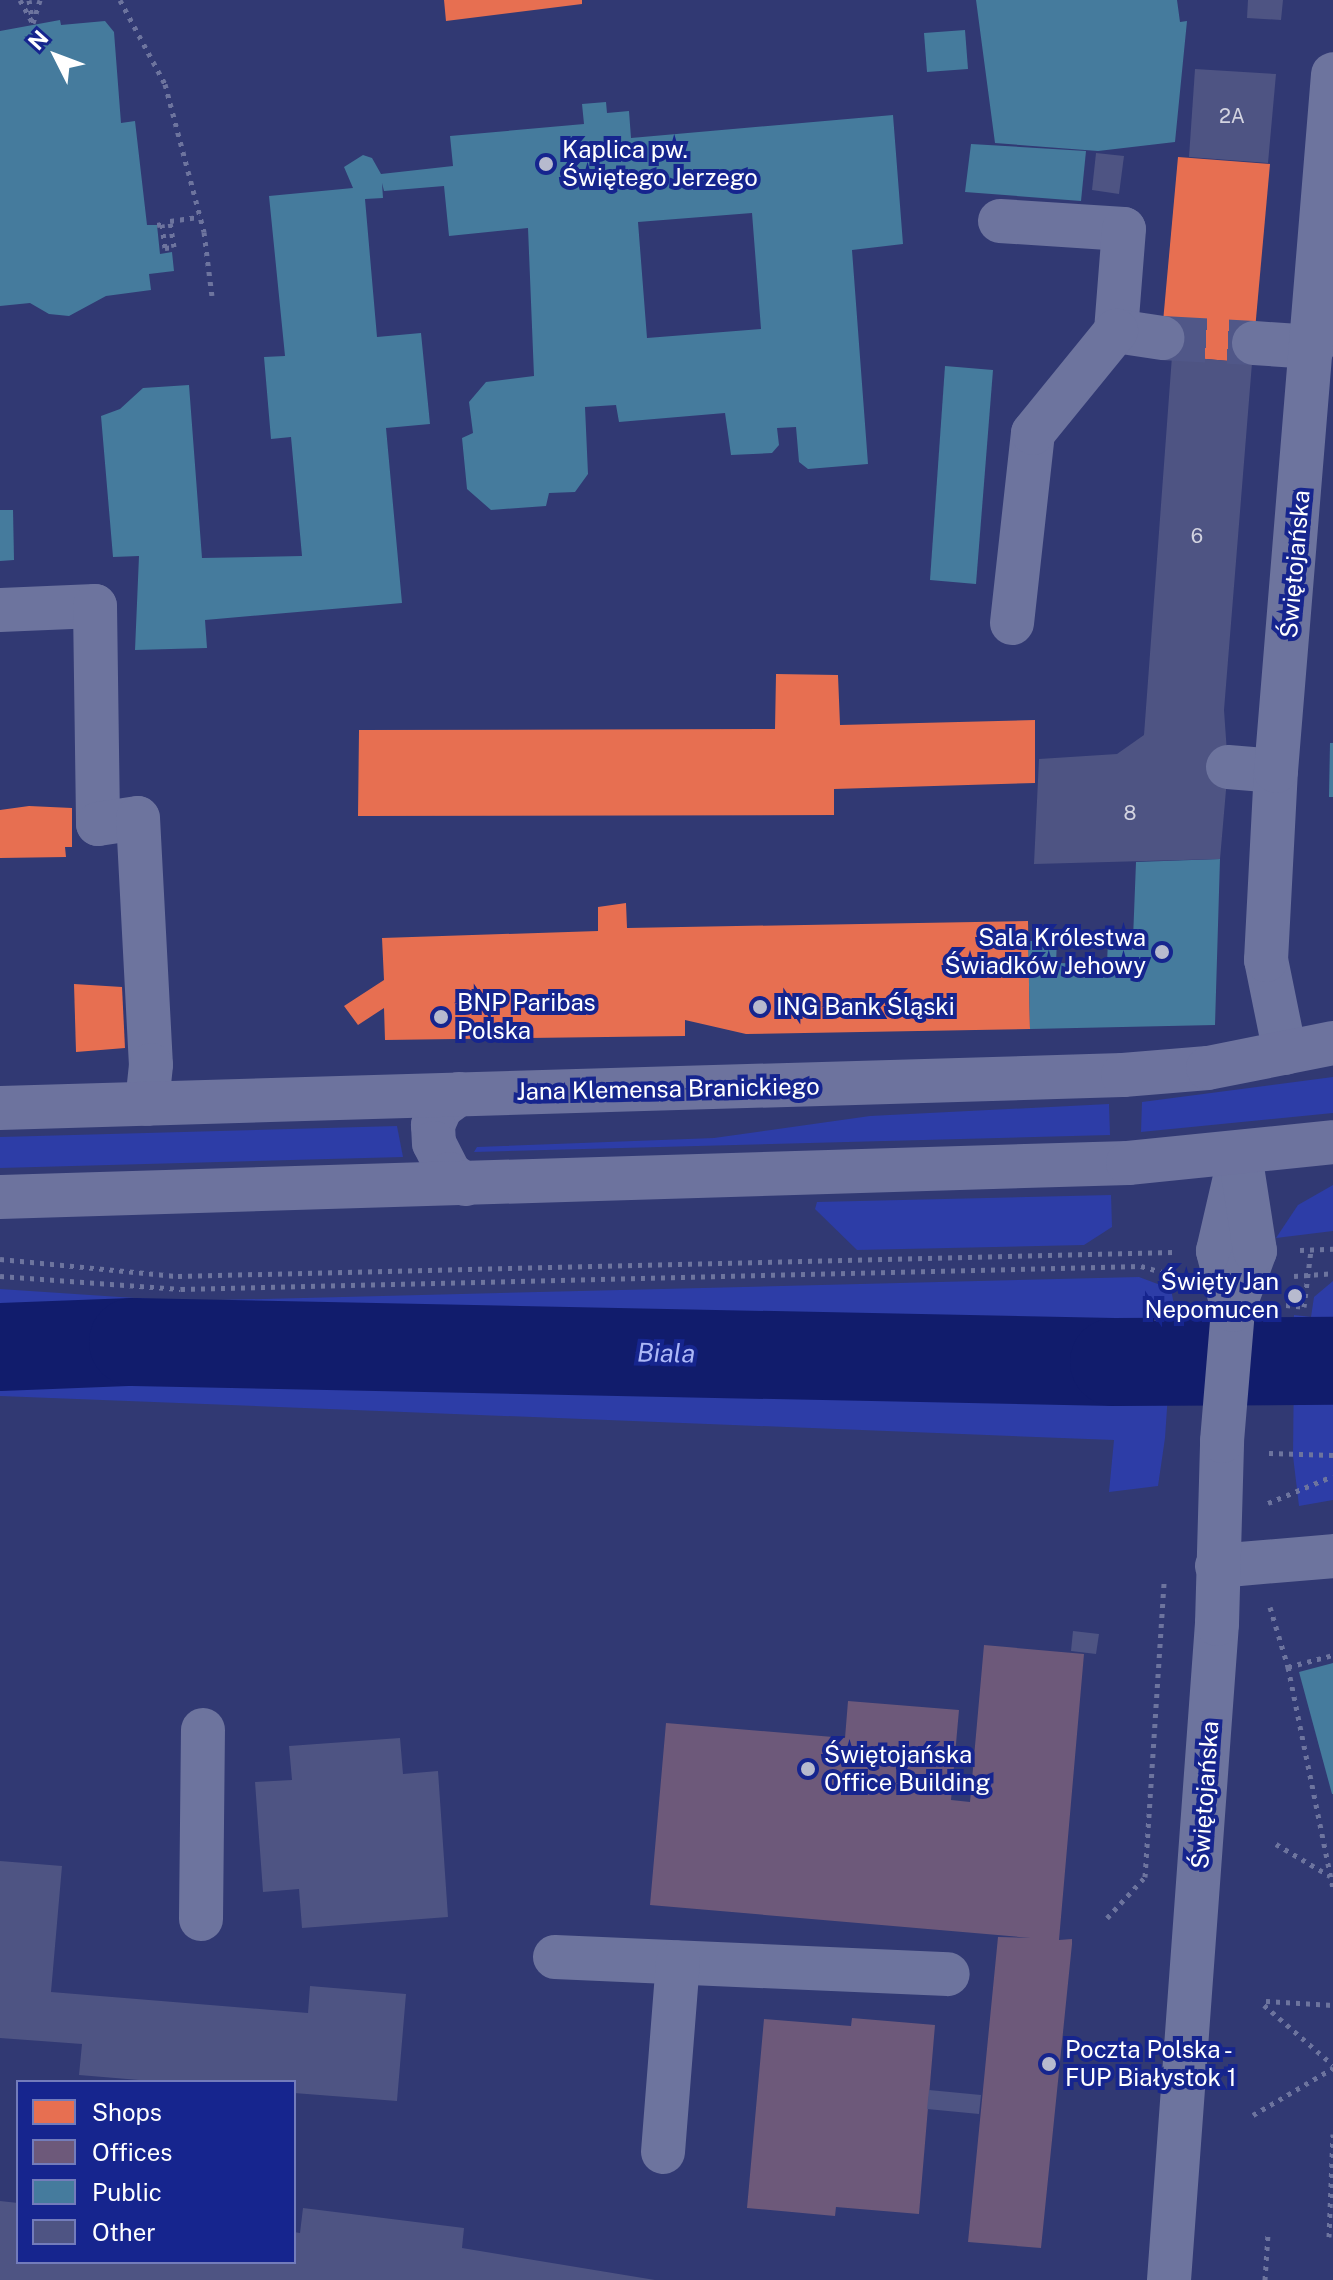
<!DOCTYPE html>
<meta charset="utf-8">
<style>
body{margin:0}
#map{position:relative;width:1333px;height:2280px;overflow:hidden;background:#313973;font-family:"Public Sans",sans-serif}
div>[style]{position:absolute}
.green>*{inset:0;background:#2d3da7}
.shops>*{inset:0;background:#e76f51}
.offices>*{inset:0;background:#6d597a}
.public>*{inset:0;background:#457b9d}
.river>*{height:88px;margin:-44px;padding:0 44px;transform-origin:44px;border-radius:44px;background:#111c6c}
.building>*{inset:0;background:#4e5483}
.minor-tunnel>*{height:44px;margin-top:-22px;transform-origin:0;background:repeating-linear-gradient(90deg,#505788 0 44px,transparent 0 66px)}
.path>*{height:5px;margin-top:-2.5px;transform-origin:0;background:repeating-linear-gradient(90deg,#6d749e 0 4px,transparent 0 10px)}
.minor>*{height:44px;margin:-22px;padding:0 22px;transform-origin:22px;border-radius:22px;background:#6d749e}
.major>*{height:44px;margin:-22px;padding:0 22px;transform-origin:22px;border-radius:22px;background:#6d739e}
.dots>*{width:22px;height:22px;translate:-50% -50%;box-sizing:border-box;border:4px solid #16258e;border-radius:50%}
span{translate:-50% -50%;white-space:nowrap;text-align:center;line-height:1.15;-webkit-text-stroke:8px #16258e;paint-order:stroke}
.number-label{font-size:20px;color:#d3d4e0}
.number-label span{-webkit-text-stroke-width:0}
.poi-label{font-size:24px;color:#fff}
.left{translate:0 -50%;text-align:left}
.right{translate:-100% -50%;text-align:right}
.street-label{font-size:24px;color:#fff}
.water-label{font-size:26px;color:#adb8f7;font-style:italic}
.legend{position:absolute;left:16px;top:2080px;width:280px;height:184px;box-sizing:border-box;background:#16258e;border:2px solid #737cbb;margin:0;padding:10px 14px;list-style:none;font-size:24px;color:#fff}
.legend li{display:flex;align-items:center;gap:16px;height:40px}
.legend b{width:40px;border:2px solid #737cbb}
.north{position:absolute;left:16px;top:16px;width:80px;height:80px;-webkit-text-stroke:6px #16258e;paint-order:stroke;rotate:312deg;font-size:22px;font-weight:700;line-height:32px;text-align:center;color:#fff}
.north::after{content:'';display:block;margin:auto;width:28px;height:36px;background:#fff;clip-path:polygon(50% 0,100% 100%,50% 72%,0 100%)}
</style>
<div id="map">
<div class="green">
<div style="clip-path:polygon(1333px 1077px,1333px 1113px,1141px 1132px,1142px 1102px)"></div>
<div style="clip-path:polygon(1109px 1104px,1110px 1135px,474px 1152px,477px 1147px,714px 1138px,870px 1116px)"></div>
<div style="clip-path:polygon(397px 1126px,403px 1157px,0 1168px,0 1137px)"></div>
<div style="clip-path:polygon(1333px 1185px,1333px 1231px,1276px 1238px,1298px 1205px)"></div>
<div style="clip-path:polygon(1111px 1195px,1112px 1227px,1084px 1245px,857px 1250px,815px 1209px,817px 1202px)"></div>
<div style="clip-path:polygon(1139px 1277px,1171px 1289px,1174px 1305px,1165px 1438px,1158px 1486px,1109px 1492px,1114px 1440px,0 1396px,0 1289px,180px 1301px)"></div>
<div style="clip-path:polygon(1333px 1281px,1333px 1337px,1291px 1355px,1294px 1315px,1311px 1317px,1314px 1297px)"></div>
<div style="clip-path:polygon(1333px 1339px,1333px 1500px,1299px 1506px,1293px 1456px,1294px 1362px)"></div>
</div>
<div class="shops">
<div style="clip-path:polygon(444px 0,582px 0,582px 4px,446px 21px)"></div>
<div style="clip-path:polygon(1178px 157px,1270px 164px,1252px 363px,1160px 355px)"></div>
<div style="clip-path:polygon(776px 674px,838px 675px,840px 725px,1035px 720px,1035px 783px,834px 789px,834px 815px,358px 816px,359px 730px,775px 729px)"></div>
<div style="clip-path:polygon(29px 806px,72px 808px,72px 847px,65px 847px,66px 857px,0 858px,0 810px)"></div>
<div style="clip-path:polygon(626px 903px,627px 928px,1028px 921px,1030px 1029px,746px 1034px,685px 1020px,685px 1036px,385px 1040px,384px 1008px,358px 1025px,344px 1006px,384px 980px,382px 938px,598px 931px,598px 907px)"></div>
<div style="clip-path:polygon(74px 984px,122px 987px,125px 1048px,76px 1052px)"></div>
</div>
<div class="offices">
<div style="clip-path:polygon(984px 1645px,1084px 1654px,1059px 1940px,1072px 1939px,1072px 1944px,1041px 2248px,968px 2242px,998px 1937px,1031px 1938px,650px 1905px,666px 1723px,845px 1738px,848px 1701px,959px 1710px,951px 1800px,970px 1802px)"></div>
<div style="clip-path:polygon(852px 2018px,935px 2025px,919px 2214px,836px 2207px,835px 2216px,747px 2208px,764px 2019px,851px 2026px)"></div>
</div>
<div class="public">
<div style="clip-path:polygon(976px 0,1177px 0,1180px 22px,1187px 21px,1175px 142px,1098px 151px,995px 143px)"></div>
<div style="clip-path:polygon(60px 20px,61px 25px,105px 21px,114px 32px,121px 123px,135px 121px,147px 225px,157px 225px,160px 254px,172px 252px,174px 271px,149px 274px,151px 290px,106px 296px,69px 316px,49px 314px,30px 303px,0 306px,0 31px)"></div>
<div style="clip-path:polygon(965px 30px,968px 69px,927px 72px,924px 33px)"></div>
<div style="clip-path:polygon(evenodd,606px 102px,607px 113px,629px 111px,631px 138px,893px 115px,903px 244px,852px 250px,868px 464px,808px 469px,799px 462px,796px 427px,777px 428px,779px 445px,772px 453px,731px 455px,725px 413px,619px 422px,616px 405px,585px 407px,588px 474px,575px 492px,549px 493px,546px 506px,491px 510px,467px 489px,462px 438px,473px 433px,469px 402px,486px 382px,534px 376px,528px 228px,449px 236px,444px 186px,384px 191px,382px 183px,383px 198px,365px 199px,377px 337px,421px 333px,430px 424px,386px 428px,402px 603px,205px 620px,207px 648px,135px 650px,139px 556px,113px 557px,101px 416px,120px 409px,143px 388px,189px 385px,202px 558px,302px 556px,291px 437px,271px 439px,264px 357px,285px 356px,269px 196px,353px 188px,344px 167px,363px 155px,372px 158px,381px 174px,453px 166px,450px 136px,584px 124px,582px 104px,606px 102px,752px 213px,761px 329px,647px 338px,638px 222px,752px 213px)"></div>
<div style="clip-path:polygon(971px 144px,1086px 151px,1081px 201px,965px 192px)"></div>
<div style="clip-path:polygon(945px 366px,993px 370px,976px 584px,930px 580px)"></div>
<div style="clip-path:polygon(0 510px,13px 510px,14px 560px,0 561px)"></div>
<div style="clip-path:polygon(1330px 743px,1333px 743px,1333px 797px,1329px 797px)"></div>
<div style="clip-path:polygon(1220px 859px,1215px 1025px,1030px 1029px,1028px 941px,1057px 941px,1056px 963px,1107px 964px,1108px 939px,1133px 939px,1136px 862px)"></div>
<div style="clip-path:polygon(1333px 1663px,1333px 1794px,1332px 1794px,1299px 1672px)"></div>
</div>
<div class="river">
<div style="left:0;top:1347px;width:133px;rotate:-2.2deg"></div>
<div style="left:133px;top:1342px;width:981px;rotate:1.17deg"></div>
<div style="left:1114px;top:1362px;width:219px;rotate:-0.3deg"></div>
</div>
<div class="building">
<div style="clip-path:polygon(1248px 0,1283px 0,1281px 20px,1247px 18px)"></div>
<div style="clip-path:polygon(1195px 69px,1276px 74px,1268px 163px,1189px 157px)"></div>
<div style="clip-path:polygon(1096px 153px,1124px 156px,1119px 194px,1092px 190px)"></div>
<div style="clip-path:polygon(1172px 356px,1252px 363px,1224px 710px,1228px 767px,1220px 859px,1034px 864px,1039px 759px,1117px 754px,1144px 735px)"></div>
<div style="clip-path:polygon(1073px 1631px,1099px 1634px,1096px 1654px,1071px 1651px)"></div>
<div style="clip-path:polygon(400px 1738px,403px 1774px,438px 1771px,448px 1917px,302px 1928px,299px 1889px,263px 1892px,255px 1782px,292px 1780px,289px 1746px)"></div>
<div style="clip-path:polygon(0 1861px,62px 1866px,51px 1992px,308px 2013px,310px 1986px,406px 1994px,397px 2101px,294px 2093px,294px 2082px,163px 2082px,79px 2075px,82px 2044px,0 2038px)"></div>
<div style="clip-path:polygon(929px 2090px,981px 2095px,979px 2114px,927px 2109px)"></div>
<div style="clip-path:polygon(0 2201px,18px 2203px,18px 2262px,294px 2262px,294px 2232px,300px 2233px,303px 2208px,464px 2228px,462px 2248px,655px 2280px,0 2280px)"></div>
</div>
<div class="minor-tunnel">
<div style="left:1162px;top:338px;width:92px;rotate:3.1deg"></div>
</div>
<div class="path">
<div style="left:20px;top:0;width:26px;rotate:61deg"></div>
<div style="left:33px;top:23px;width:24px;rotate:-73deg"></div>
<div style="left:29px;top:0;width:19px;rotate:81deg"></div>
<div style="left:120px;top:0;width:95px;rotate:61.8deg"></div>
<div style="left:165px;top:84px;width:153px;rotate:75.2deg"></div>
<div style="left:204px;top:232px;width:64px;rotate:82.9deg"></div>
<div style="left:157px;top:225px;width:5px;rotate:-11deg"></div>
<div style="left:162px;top:224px;width:24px;rotate:83deg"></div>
<div style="left:165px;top:248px;width:9px;rotate:-6deg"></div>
<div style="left:174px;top:247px;width:26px;rotate:-99deg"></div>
<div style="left:170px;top:221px;width:30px;rotate:-8deg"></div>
<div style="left:1300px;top:1250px;width:33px;rotate:-2deg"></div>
<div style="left:0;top:1259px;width:179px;rotate:5.5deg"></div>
<div style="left:178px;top:1276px;width:996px;rotate:-1.38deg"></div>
<div style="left:0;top:1276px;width:181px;rotate:4.1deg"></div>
<div style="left:181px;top:1289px;width:960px;rotate:-1.37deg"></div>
<div style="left:1141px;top:1266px;width:37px;rotate:16deg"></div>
<div style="left:1294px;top:1276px;width:39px;rotate:-4deg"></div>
<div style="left:1286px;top:1305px;width:18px;rotate:6deg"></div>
<div style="left:1304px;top:1307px;width:57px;rotate:-83deg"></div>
<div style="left:1157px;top:1321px;width:21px;rotate:-82deg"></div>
<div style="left:1269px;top:1453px;width:64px;rotate:1.8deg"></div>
<div style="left:1268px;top:1503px;width:70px;rotate:-22.6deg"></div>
<div style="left:1270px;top:1607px;width:63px;rotate:73.3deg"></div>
<div style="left:1288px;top:1667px;width:227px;rotate:78.5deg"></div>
<div style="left:1288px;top:1667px;width:47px;rotate:-14.9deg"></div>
<div style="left:1276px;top:1844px;width:63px;rotate:30.7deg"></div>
<div style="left:1107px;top:1918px;width:56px;rotate:-47.2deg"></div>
<div style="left:1145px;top:1877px;width:296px;rotate:-86.3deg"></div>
<div style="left:1266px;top:2001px;width:67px;rotate:3.4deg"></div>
<div style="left:1264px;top:2005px;width:91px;rotate:41deg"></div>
<div style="left:1253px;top:2115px;width:93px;rotate:-30.4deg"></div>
<div style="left:1329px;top:2237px;width:103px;rotate:-87.8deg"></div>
<div style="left:1265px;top:2280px;width:46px;rotate:-86.3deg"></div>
</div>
<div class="minor">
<div style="left:1000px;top:221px;width:124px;rotate:3.7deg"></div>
<div style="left:1124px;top:229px;width:102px;rotate:94.5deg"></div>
<div style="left:1116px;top:331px;width:47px;rotate:8.7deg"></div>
<div style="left:1254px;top:343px;width:59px;rotate:3.9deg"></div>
<div style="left:0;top:610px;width:95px;rotate:-2.4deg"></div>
<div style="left:95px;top:606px;width:218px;rotate:89.2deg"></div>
<div style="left:98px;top:824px;width:40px;rotate:-8.5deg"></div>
<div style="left:138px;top:818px;width:247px;rotate:87deg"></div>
<div style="left:151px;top:1065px;width:39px;rotate:96deg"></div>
<div style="left:1012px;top:623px;width:191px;rotate:-83.7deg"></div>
<div style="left:1033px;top:433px;width:132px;rotate:-50.9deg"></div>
<div style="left:1228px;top:767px;width:48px;rotate:4.8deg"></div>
<div style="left:1285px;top:1053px;width:95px;rotate:-101.5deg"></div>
<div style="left:1266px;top:960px;width:189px;rotate:-87deg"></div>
<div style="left:1276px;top:771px;width:699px;rotate:-85.32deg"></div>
<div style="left:1233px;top:1310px;width:61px;rotate:-104.3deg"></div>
<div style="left:1218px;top:1251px;width:80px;rotate:-77deg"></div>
<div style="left:1217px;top:1566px;width:116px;rotate:-4.9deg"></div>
<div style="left:201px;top:1919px;width:189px;rotate:-89.4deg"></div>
<div style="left:555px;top:1957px;width:393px;rotate:2.5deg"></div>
<div style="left:663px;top:2152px;width:190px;rotate:-85.5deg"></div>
<div style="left:1169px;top:2280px;width:658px;rotate:-85.82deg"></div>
<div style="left:1217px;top:1624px;width:183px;rotate:-88.4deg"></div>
<div style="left:1222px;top:1441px;width:131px;rotate:-85.2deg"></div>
<div style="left:1233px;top:1310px;width:63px;rotate:-69.6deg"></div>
<div style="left:1255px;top:1251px;width:98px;rotate:-98.8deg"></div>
</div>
<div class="major">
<div style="left:459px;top:1094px;width:22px;rotate:144deg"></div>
<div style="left:441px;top:1107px;width:20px;rotate:114deg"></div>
<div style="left:433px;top:1125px;width:18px;rotate:87deg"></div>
<div style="left:434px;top:1143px;width:35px;rotate:63deg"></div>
<div style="left:450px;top:1174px;width:18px;rotate:34deg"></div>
<div style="left:0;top:1108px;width:1123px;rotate:-1.68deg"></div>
<div style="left:1123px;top:1075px;width:85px;rotate:-4.7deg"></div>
<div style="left:1208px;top:1068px;width:127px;rotate:-11.3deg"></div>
<div style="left:0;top:1197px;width:1129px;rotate:-1.73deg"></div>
<div style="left:1128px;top:1163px;width:206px;rotate:-5.8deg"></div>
</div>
<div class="dots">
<div style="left:546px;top:164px;background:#b7bace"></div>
<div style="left:1162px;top:952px;background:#b7bace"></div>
<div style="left:760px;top:1007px;background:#b7bace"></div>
<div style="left:441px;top:1017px;background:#b7bace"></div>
<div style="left:1295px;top:1296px;background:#b7bace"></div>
<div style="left:808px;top:1769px;background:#b7bace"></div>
<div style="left:1049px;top:2064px;background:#b7bace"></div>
</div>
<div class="number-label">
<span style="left:1232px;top:116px">2A</span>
<span style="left:1197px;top:536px">6</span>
<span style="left:1130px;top:813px">8</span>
</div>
<div class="poi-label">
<span class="left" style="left:562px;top:164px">Kaplica pw.<br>Świętego Jerzego</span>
<span class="right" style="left:1146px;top:952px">Sala Królestwa<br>Świadków Jehowy</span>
<span class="left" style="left:457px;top:1017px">BNP Paribas<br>Polska</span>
<span class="left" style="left:776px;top:1007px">ING Bank Śląski</span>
<span class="right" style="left:1279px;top:1296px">Święty Jan<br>Nepomucen</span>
<span class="left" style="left:824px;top:1769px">Świętojańska<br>Office Building</span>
<span class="left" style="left:1065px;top:2064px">Poczta Polska -<br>FUP Białystok 1</span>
</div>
<div class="street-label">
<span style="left:1295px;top:564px;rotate:-85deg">Świętojańska</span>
<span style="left:668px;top:1089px;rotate:-1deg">Jana Klemensa Branickiego</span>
<span style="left:1205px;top:1795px;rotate:-86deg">Świętojańska</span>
</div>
<div class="water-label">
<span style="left:666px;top:1353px;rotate:1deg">Biala</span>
</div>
<ul class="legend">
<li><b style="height:22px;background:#e76f51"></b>Shops</li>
<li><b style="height:22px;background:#6d597a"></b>Offices</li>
<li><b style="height:22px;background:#457b9d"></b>Public</li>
<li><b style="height:22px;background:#4e5483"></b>Other</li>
</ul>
<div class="north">N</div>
</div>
